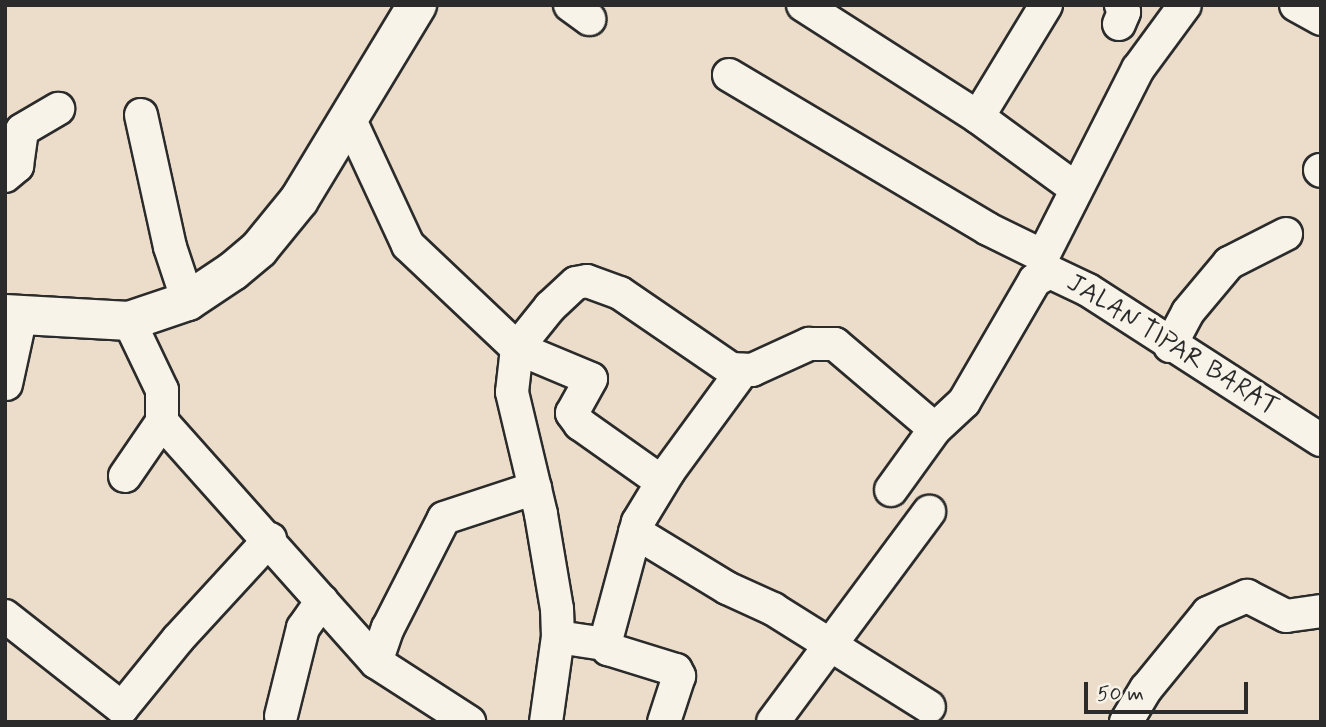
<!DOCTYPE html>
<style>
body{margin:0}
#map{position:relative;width:1326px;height:727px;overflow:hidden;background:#ecddca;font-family:Mynerve,sans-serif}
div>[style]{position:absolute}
.roads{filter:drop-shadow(2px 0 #2b2b2b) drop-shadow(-2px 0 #2b2b2b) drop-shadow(0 2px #2b2b2b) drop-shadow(0 -2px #2b2b2b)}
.minor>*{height:32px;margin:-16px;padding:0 16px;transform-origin:16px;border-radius:16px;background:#f7f3e8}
.major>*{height:38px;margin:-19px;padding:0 19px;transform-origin:19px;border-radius:19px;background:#f7f3e8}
span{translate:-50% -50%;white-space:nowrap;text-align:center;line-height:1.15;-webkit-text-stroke:7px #f7f3e8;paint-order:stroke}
.street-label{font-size:26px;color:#2b2b2b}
.frame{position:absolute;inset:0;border:7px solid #2b2b2b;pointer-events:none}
.scale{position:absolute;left:1084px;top:682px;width:164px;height:32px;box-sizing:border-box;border:4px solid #2b2b2b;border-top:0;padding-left:9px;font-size:21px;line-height:24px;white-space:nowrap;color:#2b2b2b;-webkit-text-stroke:5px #f7f3e8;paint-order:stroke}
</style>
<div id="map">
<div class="roads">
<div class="minor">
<div style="left:570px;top:5px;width:24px;rotate:36deg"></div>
<div style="left:803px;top:5px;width:208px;rotate:32.6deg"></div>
<div style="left:978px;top:117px;width:120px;rotate:36.2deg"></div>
<div style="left:1296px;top:5px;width:29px;rotate:29deg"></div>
<div style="left:1119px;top:24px;width:13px;rotate:-67deg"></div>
<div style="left:1124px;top:12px;width:8px;rotate:-113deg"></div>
<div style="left:729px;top:75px;width:301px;rotate:30.7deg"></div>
<div style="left:988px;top:229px;width:61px;rotate:26.1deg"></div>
<div style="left:1043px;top:256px;width:18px;rotate:90deg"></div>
<div style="left:141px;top:115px;width:135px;rotate:77.6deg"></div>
<div style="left:170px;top:247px;width:57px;rotate:71.6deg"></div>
<div style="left:978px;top:117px;width:131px;rotate:-58.7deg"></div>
<div style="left:350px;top:120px;width:138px;rotate:65.1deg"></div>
<div style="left:408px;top:245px;width:150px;rotate:43.4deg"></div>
<div style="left:517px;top:348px;width:53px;rotate:-51.2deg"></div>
<div style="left:550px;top:307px;width:35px;rotate:-43deg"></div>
<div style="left:576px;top:283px;width:11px;rotate:-10deg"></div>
<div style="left:587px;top:281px;width:35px;rotate:20deg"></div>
<div style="left:620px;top:293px;width:135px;rotate:34.4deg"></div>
<div style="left:731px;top:369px;width:21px;rotate:3deg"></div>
<div style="left:752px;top:370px;width:63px;rotate:-24.5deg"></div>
<div style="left:809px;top:344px;width:26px"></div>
<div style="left:835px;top:344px;width:131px;rotate:40.4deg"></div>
<div style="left:935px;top:429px;width:40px;rotate:-43deg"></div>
<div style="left:964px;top:402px;width:141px;rotate:-59.8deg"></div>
<div style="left:1035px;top:280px;width:17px;rotate:-28deg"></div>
<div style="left:1050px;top:272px;width:42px;rotate:25.3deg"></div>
<div style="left:1088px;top:290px;width:277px;rotate:32.8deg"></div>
<div style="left:1320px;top:170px;width:1px;rotate:45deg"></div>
<div style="left:5px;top:176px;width:16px;rotate:-40deg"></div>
<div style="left:17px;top:166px;width:36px;rotate:-82deg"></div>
<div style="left:22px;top:130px;width:42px;rotate:-30.3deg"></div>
<div style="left:1043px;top:256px;width:210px;rotate:-63.1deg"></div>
<div style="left:1138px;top:69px;width:79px;rotate:-53.7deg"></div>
<div style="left:129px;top:321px;width:76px;rotate:64.4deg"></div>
<div style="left:162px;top:390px;width:32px;rotate:90deg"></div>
<div style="left:162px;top:422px;width:322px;rotate:48.3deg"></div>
<div style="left:376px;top:662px;width:111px;rotate:32.8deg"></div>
<div style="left:1170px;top:346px;width:38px;rotate:-62deg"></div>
<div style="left:1188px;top:312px;width:64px;rotate:-50.1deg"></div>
<div style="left:1229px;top:263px;width:64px;rotate:-27deg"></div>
<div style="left:6px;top:384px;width:71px;rotate:-77.7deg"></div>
<div style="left:125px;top:476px;width:65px;rotate:-55.6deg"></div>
<div style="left:891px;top:490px;width:75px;rotate:-54.2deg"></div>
<div style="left:635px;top:532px;width:108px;rotate:31.3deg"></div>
<div style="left:727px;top:588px;width:51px;rotate:24.5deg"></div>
<div style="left:773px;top:609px;width:184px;rotate:32.1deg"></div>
<div style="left:5px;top:616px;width:149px;rotate:38.2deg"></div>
<div style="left:122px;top:708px;width:89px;rotate:-50.9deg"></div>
<div style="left:178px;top:639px;width:136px;rotate:-47.4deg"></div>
<div style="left:558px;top:637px;width:48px;rotate:8.5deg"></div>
<div style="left:605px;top:644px;width:6px;rotate:59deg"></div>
<div style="left:608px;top:649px;width:71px;rotate:17.2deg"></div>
<div style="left:676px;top:670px;width:7px;rotate:63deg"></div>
<div style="left:679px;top:676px;width:48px;rotate:108.1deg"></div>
<div style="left:605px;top:644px;width:126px;rotate:-74.9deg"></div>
<div style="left:638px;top:522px;width:60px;rotate:-58.7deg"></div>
<div style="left:669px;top:471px;width:125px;rotate:-53.8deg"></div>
<div style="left:376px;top:662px;width:36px;rotate:-71deg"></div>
<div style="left:388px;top:628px;width:123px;rotate:-63deg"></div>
<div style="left:444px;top:518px;width:96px;rotate:-18.2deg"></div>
<div style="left:281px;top:716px;width:91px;rotate:-76deg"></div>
<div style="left:303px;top:628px;width:33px;rotate:-55deg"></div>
<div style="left:546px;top:722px;width:86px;rotate:-82deg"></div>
<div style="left:558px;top:637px;width:28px;rotate:-92deg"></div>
<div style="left:557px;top:609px;width:96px;rotate:-99.6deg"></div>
<div style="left:541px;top:514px;width:125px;rotate:-103.4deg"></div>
<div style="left:512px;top:392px;width:44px;rotate:-83.5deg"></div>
<div style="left:517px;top:348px;width:80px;rotate:22.7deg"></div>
<div style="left:591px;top:379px;width:39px;rotate:119deg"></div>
<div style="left:572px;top:413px;width:14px;rotate:54deg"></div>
<div style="left:580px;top:424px;width:100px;rotate:35.3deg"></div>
<div style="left:773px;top:722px;width:262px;rotate:-53.4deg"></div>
<div style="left:1126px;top:722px;width:39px;rotate:-59deg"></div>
<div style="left:1146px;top:689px;width:98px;rotate:-50.8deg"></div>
<div style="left:1208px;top:613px;width:43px;rotate:-23.6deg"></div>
<div style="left:1247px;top:596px;width:44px;rotate:27.1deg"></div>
<div style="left:1286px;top:616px;width:35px;rotate:-8deg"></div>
</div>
<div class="major">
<div style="left:5px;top:314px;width:124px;rotate:3.2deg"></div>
<div style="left:129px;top:321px;width:62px;rotate:-18.7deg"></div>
<div style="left:188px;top:301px;width:54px;rotate:-33.7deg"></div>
<div style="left:233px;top:271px;width:34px;rotate:-40deg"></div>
<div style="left:259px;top:249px;width:63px;rotate:-50.8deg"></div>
<div style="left:299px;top:200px;width:228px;rotate:-58.8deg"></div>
</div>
</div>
<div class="street-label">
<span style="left:1172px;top:346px;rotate:32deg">JALAN TIPAR BARAT</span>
</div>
<div class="frame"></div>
<div class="scale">50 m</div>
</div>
